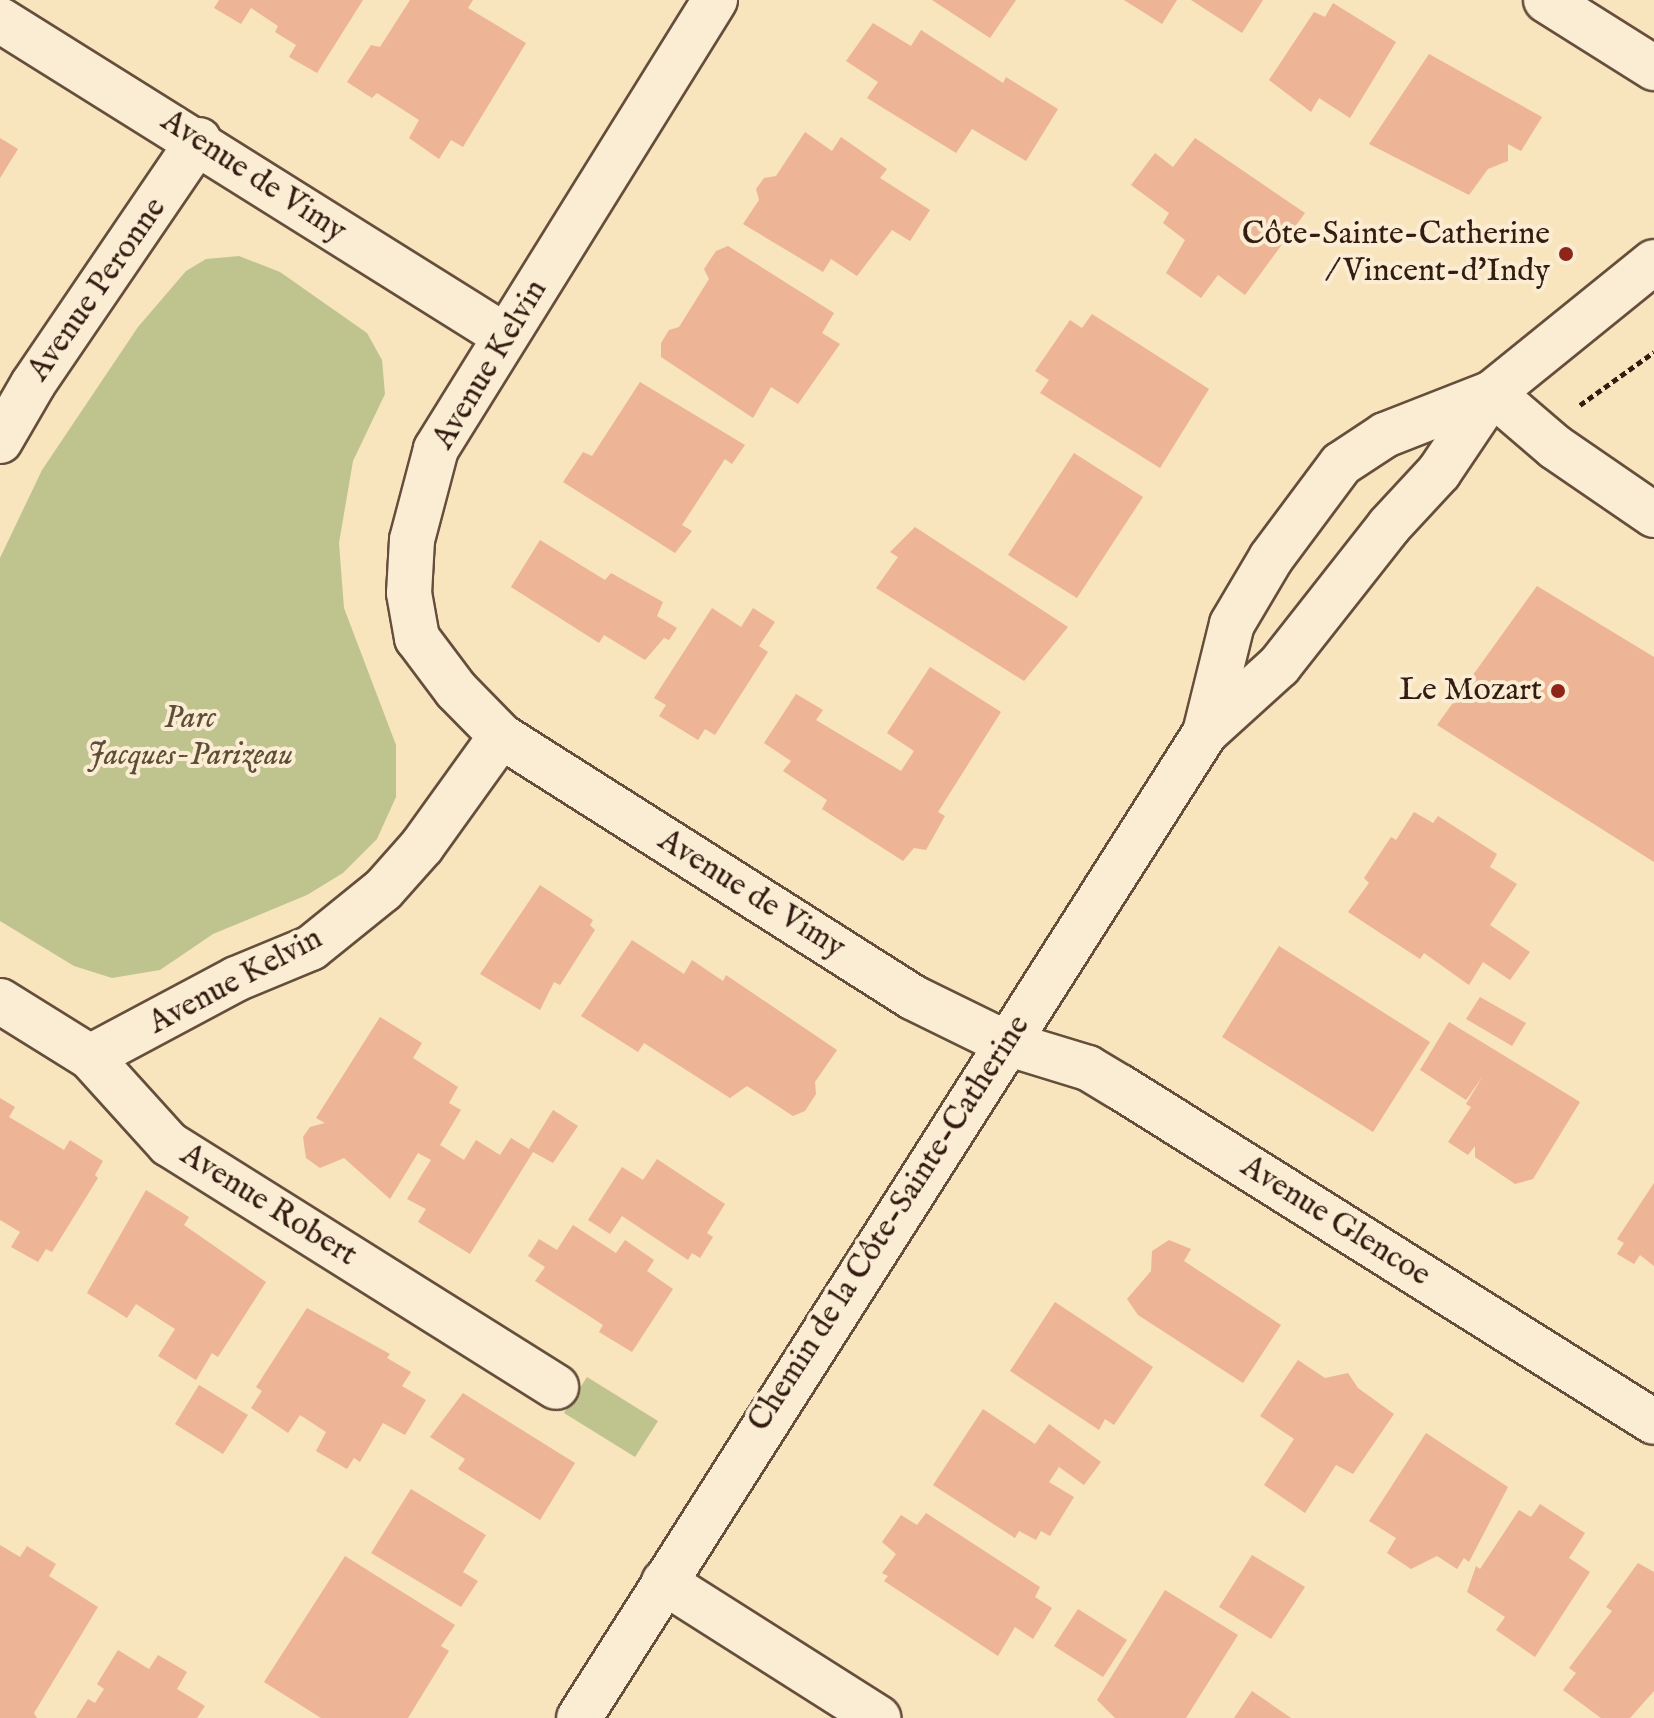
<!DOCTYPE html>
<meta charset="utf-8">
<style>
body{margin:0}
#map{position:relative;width:1654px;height:1718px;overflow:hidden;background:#f8e4bd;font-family:"IM FELL English",serif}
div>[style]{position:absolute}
.green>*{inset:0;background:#bfc48f}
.building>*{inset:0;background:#edb496}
.path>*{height:5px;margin-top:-2.5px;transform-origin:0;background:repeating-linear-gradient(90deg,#351c11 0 6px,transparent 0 10px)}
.roads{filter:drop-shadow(2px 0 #664e3c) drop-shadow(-2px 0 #664e3c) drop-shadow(0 2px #664e3c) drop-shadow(0 -2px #664e3c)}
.street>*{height:44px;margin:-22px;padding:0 22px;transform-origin:22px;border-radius:22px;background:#faedd4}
.secondary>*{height:44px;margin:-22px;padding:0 22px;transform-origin:22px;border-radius:22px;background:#faedd4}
.dots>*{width:22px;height:22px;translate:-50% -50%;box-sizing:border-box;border:4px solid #faedd4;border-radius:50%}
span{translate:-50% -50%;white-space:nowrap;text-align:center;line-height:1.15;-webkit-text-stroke:8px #faedd4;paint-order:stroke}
.street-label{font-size:32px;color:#351c11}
.poi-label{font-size:32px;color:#351c11}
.right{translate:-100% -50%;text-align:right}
.park-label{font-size:32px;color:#5e4e37;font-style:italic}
</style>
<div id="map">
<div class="green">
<div style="clip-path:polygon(239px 256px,280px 272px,367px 333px,382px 360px,385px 394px,353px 461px,339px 543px,344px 608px,396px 745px,396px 797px,377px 839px,343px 873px,307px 895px,213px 934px,160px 970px,112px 978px,74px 966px,0 921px,0 558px,42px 470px,138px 327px,186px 271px,206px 259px)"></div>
<div style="clip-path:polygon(587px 1377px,658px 1421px,635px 1457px,564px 1413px)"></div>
</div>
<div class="building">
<div style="clip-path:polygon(219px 0,363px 0,317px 73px,289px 57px,296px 45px,275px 32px,278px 26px,251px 8px,241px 24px,214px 8px)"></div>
<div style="clip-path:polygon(410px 0,473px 0,468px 8px,526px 43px,463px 147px,451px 140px,439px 159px,409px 138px,419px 120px,377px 93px,372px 98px,347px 82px,371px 45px,380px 47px)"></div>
<div style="clip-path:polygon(932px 0,1016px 0,990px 38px)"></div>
<div style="clip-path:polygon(1124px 0,1177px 0,1162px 24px)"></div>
<div style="clip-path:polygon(1191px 0,1263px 0,1242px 33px)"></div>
<div style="clip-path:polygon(1333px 3px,1396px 42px,1350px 118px,1319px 98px,1311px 112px,1269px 80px,1314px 12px,1325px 17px)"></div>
<div style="clip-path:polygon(873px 23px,911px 46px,921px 30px,1003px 83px,1006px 77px,1058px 109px,1026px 161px,972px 129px,956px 153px,867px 98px,878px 82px,846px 61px)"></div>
<div style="clip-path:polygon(1429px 54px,1542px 117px,1521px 151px,1508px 144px,1508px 161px,1488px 169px,1469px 195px,1369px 144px)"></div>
<div style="clip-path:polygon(805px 132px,832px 151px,841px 137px,887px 169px,880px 178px,930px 210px,910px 241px,892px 230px,857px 276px,831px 259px,823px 272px,743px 224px,759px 200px,756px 189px,764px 178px,776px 176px)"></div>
<div style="clip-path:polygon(0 138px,18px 149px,0 178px)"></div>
<div style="clip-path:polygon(1195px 138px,1305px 213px,1245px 295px,1218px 275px,1201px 298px,1166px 273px,1185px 240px,1163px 223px,1169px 213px,1131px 185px,1155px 153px,1173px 167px)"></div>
<div style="clip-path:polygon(728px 246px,834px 313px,822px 333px,840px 344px,798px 404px,771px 387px,753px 418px,661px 357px,661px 343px,669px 330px,679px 327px,709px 279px,704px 269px,716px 251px)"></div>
<div style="clip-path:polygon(1092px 314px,1209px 389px,1160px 468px,1040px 393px,1049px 380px,1035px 371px,1070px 320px,1082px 328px)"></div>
<div style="clip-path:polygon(640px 382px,745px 445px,732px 464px,725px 459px,682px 525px,692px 531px,675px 553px,563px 482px,583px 452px,592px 456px)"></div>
<div style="clip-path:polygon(1074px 453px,1143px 497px,1077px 598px,1008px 555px)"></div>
<div style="clip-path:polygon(915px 527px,1068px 627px,1024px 681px,876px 588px,898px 557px,890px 552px)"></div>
<div style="clip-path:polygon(540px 540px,605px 580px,611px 573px,663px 602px,657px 616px,677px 628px,669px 640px,664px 638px,645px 660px,604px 635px,599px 643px,511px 587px)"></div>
<div style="clip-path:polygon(1537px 586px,1654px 657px,1654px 862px,1437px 725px)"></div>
<div style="clip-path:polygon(712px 608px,741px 627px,753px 608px,775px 622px,759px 646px,768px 652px,715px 735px,705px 729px,698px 740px,659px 716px,666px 705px,654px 698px)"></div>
<div style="clip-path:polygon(930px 667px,1001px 712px,938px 812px,945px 816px,926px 850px,914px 848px,903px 861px,822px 809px,827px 800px,783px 771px,791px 761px,764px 743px,796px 694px,823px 710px,816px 720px,901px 771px,914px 751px,887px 733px)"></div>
<div style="clip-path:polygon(1414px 812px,1433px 823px,1438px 816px,1497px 854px,1490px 867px,1517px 884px,1490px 925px,1530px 952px,1510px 980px,1483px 962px,1469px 985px,1424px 953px,1420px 959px,1348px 912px,1369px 883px,1364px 878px,1391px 837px,1396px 840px)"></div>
<div style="clip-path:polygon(540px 885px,593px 920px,590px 925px,595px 930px,560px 985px,554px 982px,540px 1010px,480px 974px)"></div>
<div style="clip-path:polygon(632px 940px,684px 974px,692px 960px,723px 981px,726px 975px,837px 1050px,815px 1082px,816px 1094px,805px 1111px,793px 1116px,747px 1086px,730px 1098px,644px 1043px,638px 1052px,581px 1016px)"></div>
<div style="clip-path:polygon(1279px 946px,1430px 1042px,1373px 1132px,1222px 1037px)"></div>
<div style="clip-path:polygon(1480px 997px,1526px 1023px,1512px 1046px,1466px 1019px)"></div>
<div style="clip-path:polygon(380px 1017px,422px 1043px,413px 1058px,458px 1087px,449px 1103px,461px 1110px,440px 1145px,464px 1160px,476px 1140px,500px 1155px,511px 1138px,529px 1149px,553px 1110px,578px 1126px,553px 1163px,533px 1152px,470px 1254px,418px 1222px,426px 1209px,407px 1199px,431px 1160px,418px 1153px,390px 1199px,344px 1158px,320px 1168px,306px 1158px,303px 1137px,310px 1127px,325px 1123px,316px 1118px)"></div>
<div style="clip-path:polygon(1449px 1022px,1580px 1102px,1533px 1179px,1515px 1184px,1475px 1157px,1475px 1146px,1468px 1155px,1448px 1142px,1471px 1107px,1466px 1104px,1483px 1076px,1466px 1100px,1420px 1070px)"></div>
<div style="clip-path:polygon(0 1098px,15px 1107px,9px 1117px,36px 1133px,64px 1150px,70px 1140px,103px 1161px,95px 1175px,98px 1178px,52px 1252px,46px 1249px,38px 1262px,11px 1247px,20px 1232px,0 1220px)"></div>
<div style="clip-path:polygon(657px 1159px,725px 1204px,707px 1233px,713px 1237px,700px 1258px,692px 1253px,688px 1260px,622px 1216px,610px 1234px,588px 1220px,622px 1167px,643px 1180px)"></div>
<div style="clip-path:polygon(1654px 1183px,1654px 1266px,1640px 1255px,1634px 1264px,1617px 1254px,1624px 1243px,1617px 1239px)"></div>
<div style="clip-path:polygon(146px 1190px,189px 1217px,184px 1225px,266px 1282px,218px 1357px,212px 1353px,196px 1380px,158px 1356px,175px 1329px,136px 1304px,127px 1318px,87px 1293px)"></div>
<div style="clip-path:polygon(573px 1225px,616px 1253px,625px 1240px,654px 1260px,647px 1271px,673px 1289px,632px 1352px,599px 1332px,603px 1325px,535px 1281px,545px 1267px,528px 1256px,539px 1239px,557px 1250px)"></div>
<div style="clip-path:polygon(1169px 1240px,1191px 1249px,1184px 1261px,1281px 1325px,1243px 1383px,1138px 1315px,1127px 1299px,1151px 1271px,1152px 1251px)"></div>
<div style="clip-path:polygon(1055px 1302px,1153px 1367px,1114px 1425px,1105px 1419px,1099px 1430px,1010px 1371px)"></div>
<div style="clip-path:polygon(307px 1308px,390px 1354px,387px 1358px,411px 1372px,402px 1386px,426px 1400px,405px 1435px,383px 1423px,360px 1462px,354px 1458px,347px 1469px,316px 1451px,326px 1432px,300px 1415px,288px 1433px,251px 1408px,262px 1391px,256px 1387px)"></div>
<div style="clip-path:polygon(1298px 1360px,1325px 1378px,1348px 1373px,1358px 1388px,1394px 1414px,1353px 1474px,1336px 1465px,1305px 1513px,1264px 1485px,1294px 1439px,1260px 1416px)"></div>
<div style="clip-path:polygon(199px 1385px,248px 1415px,223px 1454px,175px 1424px)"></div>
<div style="clip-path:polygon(463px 1393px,575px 1463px,540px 1520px,458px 1469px,465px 1459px,430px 1437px)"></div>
<div style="clip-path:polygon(983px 1409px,1035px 1444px,1049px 1424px,1101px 1462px,1084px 1485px,1059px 1467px,1049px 1482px,1074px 1497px,1050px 1536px,1041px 1531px,1036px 1540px,1019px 1531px,1015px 1538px,933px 1485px)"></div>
<div style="clip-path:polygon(1426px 1433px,1508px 1487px,1469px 1562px,1464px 1558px,1457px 1569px,1437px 1556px,1411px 1569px,1387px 1553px,1396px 1538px,1369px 1521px)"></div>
<div style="clip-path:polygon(411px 1489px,486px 1535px,463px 1572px,478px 1581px,461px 1607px,371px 1553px)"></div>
<div style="clip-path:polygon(1540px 1504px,1585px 1533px,1569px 1558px,1590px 1572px,1535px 1657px,1496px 1630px,1505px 1617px,1467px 1592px,1476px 1566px,1480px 1569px,1519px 1510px,1531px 1517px)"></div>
<div style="clip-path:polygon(926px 1513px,1040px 1587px,1035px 1597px,1052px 1608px,1033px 1639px,1015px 1627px,998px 1656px,884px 1581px,888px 1576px,882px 1573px,896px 1554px,882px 1542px,901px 1515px,917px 1525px)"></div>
<div style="clip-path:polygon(0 1545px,20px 1557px,27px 1546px,56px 1564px,49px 1576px,98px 1607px,34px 1713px,37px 1718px,0 1718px)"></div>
<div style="clip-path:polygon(1252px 1555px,1305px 1587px,1271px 1639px,1219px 1607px)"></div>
<div style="clip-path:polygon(345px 1556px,455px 1625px,441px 1646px,449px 1651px,408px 1718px,321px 1718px,264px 1682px)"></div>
<div style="clip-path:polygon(1638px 1563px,1654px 1572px,1654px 1691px,1630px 1718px,1601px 1718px,1563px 1690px,1576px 1673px,1569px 1668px,1612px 1611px,1606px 1607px)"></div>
<div style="clip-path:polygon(1165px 1590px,1238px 1635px,1186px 1718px,1115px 1718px,1097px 1700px)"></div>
<div style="clip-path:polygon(1078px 1609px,1127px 1640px,1103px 1677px,1054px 1646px)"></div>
<div style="clip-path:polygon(118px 1650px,149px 1669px,158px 1655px,187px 1672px,177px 1689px,205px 1706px,197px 1718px,76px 1718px,88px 1699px,95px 1703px,104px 1689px,97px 1684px)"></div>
<div style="clip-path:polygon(1252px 1691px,1291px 1718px,1234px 1718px)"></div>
</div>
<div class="path">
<div style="left:1580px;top:405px;width:91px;rotate:-35.6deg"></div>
</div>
<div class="roads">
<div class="street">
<div style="left:715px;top:0;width:529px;rotate:121.86deg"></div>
<div style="left:436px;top:449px;width:94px;rotate:104.8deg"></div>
<div style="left:412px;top:540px;width:53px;rotate:93.2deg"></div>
<div style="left:409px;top:593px;width:46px;rotate:79.9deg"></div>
<div style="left:417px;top:638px;width:65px;rotate:53.1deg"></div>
<div style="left:456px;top:690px;width:64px;rotate:45.6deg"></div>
<div style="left:501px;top:736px;width:487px;rotate:32.4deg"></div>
<div style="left:912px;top:997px;width:105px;rotate:26.1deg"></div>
<div style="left:1006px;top:1043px;width:86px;rotate:17deg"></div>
<div style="left:1088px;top:1068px;width:37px;rotate:31deg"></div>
<div style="left:1120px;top:1087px;width:630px;rotate:32.1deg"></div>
<div style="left:1546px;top:0;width:128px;rotate:32.2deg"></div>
<div style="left:0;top:20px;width:596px;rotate:32.04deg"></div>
<div style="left:0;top:441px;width:66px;rotate:-59.9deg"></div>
<div style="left:33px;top:384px;width:295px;rotate:-55.8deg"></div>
<div style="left:0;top:1001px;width:106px;rotate:31.9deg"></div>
<div style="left:90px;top:1057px;width:118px;rotate:47.8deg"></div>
<div style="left:169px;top:1144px;width:457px;rotate:32.1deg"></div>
<div style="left:90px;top:1057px;width:166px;rotate:-28.1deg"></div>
<div style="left:236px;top:979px;width:81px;rotate:-22.5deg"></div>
<div style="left:311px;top:948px;width:92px;rotate:-38.9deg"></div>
<div style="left:383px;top:890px;width:59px;rotate:-48.4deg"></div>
<div style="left:422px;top:846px;width:135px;rotate:-54.3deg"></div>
<div style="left:664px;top:1582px;width:254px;rotate:32.4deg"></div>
</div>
<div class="secondary">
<div style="left:1492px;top:393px;width:83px;rotate:40.6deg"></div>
<div style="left:1555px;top:447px;width:120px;rotate:34.5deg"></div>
<div style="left:1205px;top:733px;width:112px;rotate:-76.1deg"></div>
<div style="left:1232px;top:624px;width:77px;rotate:-59.4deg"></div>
<div style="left:1271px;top:558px;width:117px;rotate:-53.3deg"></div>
<div style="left:1341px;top:464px;width:53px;rotate:-33.4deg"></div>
<div style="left:1385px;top:435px;width:115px;rotate:-21.4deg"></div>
<div style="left:1492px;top:393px;width:208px;rotate:-39deg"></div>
<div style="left:579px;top:1718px;width:1167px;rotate:-57.56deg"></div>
<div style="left:1205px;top:733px;width:100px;rotate:-42.2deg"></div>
<div style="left:1279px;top:666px;width:178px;rotate:-51.8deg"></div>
<div style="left:1389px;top:526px;width:74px;rotate:-47.2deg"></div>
<div style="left:1439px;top:472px;width:95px;rotate:-56.1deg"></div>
</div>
</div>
<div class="dots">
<div style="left:1566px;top:254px;background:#8f2418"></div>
<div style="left:1558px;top:691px;background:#8f2418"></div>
</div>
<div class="street-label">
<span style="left:253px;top:177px;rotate:33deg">Avenue de Vimy</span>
<span style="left:98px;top:290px;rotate:-55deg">Avenue Peronne</span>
<span style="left:491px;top:365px;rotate:-59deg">Avenue Kelvin</span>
<span style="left:751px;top:895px;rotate:32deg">Avenue de Vimy</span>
<span style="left:236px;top:982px;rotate:-28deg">Avenue Kelvin</span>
<span style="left:268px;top:1206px;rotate:32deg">Avenue Robert</span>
<span style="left:1335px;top:1222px;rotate:32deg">Avenue Glencoe</span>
<span style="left:890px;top:1224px;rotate:-57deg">Chemin de la Côte-Sainte-Catherine</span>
</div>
<div class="poi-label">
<span class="right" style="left:1550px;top:254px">Côte-Sainte-Catherine<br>/ Vincent-d'Indy</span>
<span class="right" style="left:1542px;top:691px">Le Mozart</span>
</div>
<div class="park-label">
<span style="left:190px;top:738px">Parc<br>Jacques-Parizeau</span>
</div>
</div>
